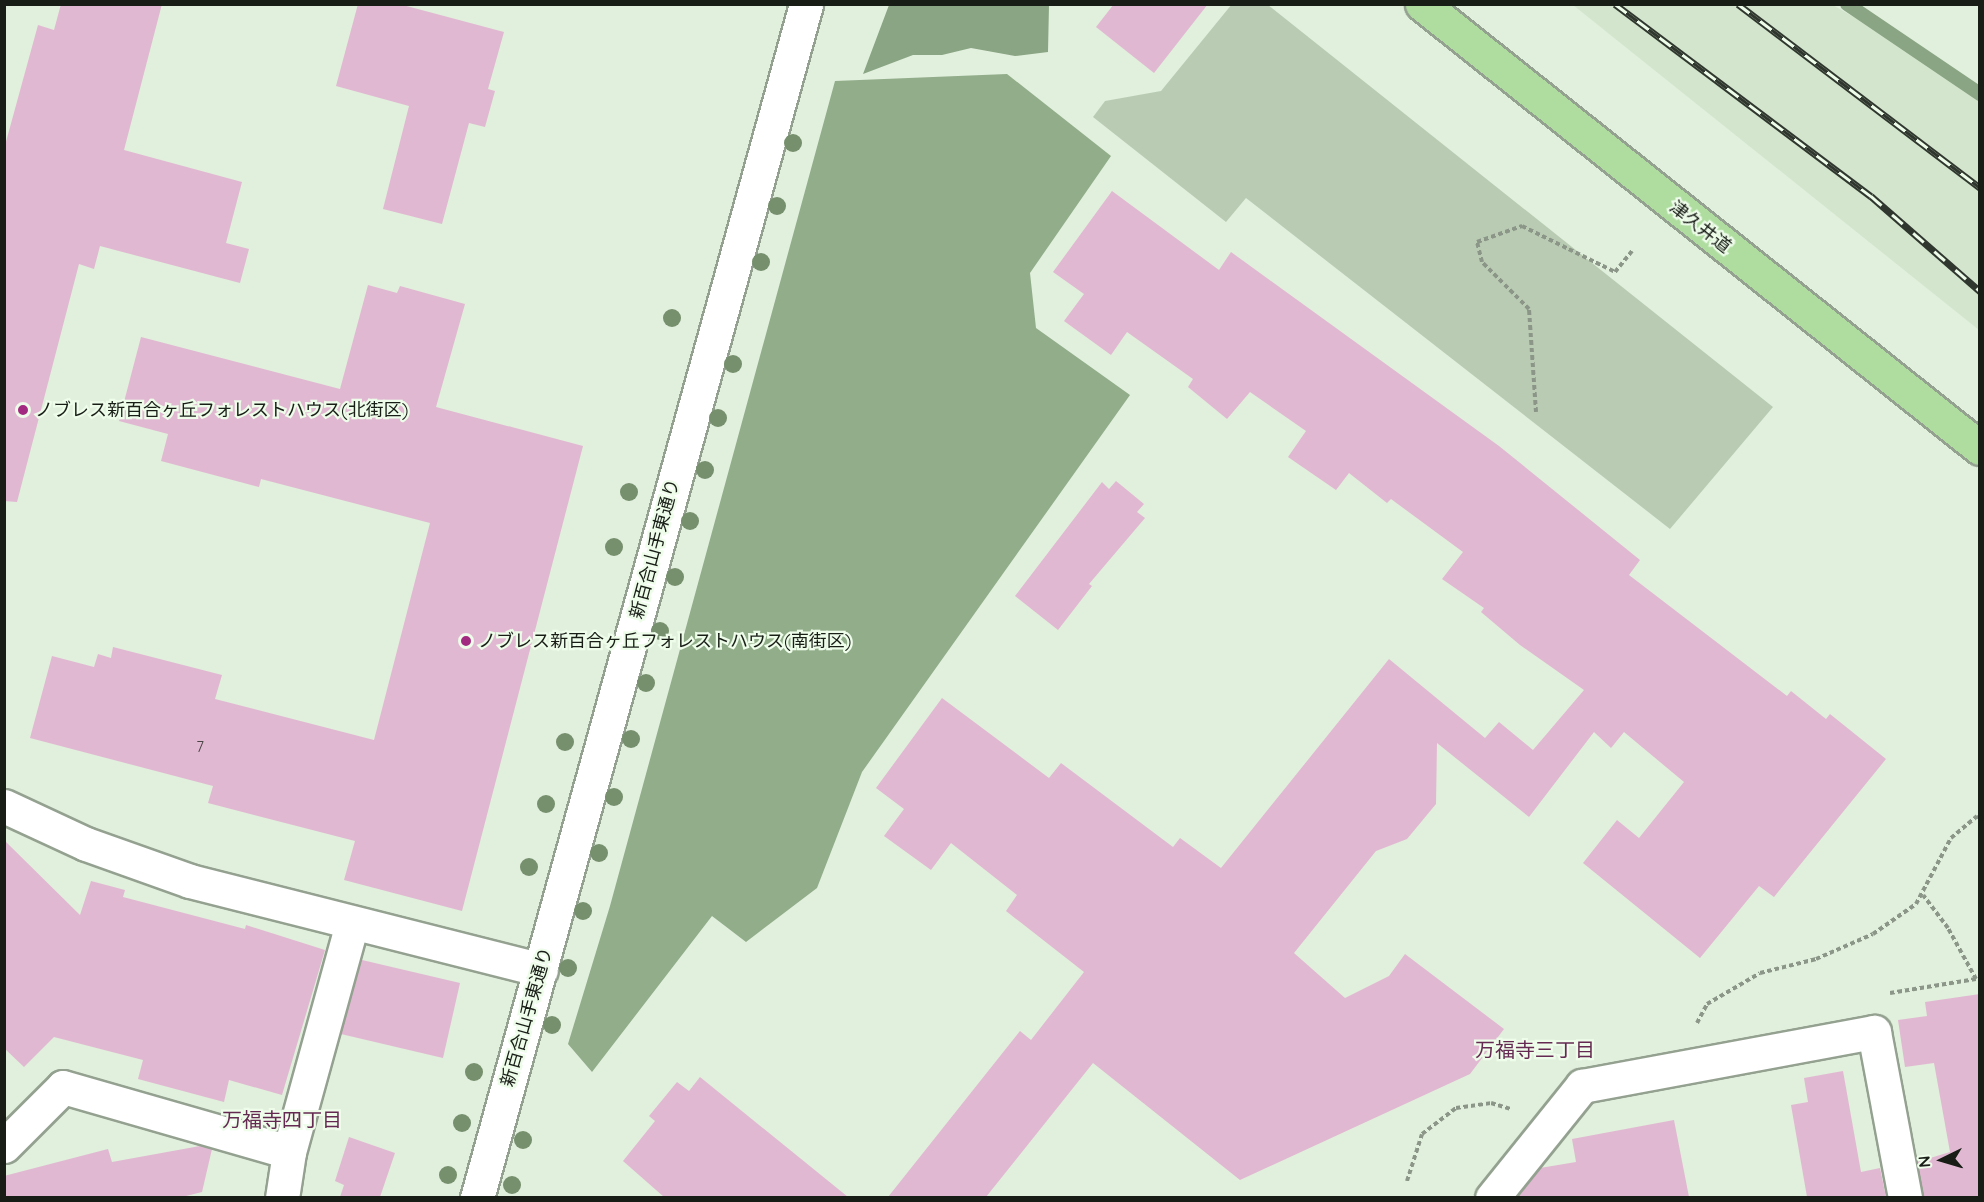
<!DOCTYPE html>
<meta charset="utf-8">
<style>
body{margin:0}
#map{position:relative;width:1984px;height:1202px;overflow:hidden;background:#e1efdd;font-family:Quicksand,"Noto Sans JP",sans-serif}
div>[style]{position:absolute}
.built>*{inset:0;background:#d3e6cd}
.green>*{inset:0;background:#b9ccb3}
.forest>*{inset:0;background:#92ad8a}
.water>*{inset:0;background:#8aa583}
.stream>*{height:14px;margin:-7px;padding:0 7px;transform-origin:7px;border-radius:7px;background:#8aa583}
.building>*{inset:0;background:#e1b8d1}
.path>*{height:4px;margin-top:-2px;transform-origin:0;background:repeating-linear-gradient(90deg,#8b9588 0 4.5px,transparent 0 7.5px)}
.roads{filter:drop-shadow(2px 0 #94a190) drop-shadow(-2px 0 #94a190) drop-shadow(0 2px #94a190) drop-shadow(0 -2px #94a190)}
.minor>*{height:33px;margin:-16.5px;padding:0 16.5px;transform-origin:16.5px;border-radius:16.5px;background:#fff}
.tertiary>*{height:33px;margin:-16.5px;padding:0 16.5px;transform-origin:16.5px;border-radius:16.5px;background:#fff}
.primary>*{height:33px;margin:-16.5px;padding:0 16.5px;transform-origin:16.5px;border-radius:16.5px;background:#afdda0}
.rail>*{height:7px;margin-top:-3.5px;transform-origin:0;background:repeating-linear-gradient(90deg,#eefcea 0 14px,#30372e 0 28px);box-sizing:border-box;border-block:2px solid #30372e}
.trees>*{width:18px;height:18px;margin:-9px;border-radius:50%;background:#768f6d}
.dots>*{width:16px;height:16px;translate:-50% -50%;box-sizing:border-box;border:3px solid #eefcea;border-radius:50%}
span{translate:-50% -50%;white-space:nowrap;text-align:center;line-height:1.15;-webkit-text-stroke:4.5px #eefcea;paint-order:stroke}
.number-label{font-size:15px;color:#4a4445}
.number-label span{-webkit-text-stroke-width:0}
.street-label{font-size:18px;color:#181d16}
.poi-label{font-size:18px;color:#181d16}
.left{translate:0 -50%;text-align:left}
.neighbourhood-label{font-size:20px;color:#652a52}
.frame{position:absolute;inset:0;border:6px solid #181d16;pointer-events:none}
.north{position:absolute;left:1912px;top:1130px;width:60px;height:60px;-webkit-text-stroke:4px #eefcea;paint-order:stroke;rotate:265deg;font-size:16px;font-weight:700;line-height:24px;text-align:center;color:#181d16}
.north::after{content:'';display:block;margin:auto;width:21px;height:27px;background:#181d16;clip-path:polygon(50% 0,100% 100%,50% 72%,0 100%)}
</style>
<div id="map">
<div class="built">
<div style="clip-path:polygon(1573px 5px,1833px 5px,1979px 90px,1979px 330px)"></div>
</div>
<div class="green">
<div style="clip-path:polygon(1232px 4px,1268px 5px,1773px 407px,1670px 529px,1246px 198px,1226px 222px,1093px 117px,1105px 101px,1161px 91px)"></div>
</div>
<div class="forest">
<div style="clip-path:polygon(1007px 74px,1111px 156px,1030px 273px,1036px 328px,1130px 395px,862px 772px,817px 888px,746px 942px,712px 916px,592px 1072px,568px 1044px,610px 906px,835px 81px)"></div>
</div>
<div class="water">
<div style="clip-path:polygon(889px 5px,1049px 5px,1048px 52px,1015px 56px,971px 48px,942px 55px,913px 55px,863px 74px)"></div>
</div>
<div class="stream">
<div style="left:1847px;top:4px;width:161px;rotate:34.1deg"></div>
</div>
<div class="building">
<div style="clip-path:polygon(61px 4px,162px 4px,124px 150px,242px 182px,226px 243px,249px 249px,240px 283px,100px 246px,94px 269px,79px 264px,17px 502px,4px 501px,4px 149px,38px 25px,54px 30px)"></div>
<div style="clip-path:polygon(358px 4px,399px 4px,504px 32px,488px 89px,495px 91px,485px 127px,469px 123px,442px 224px,383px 209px,409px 106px,336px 86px)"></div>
<div style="clip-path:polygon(1114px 4px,1208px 4px,1154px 73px,1096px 27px)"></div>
<div style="clip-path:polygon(1112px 191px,1219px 270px,1231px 252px,1499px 446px,1640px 560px,1629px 575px,1787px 696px,1791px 691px,1826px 719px,1830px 714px,1886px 759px,1774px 897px,1759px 886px,1700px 958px,1583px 863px,1617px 820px,1639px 838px,1684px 782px,1624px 732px,1611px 748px,1594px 732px,1529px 817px,1437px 743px,1436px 804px,1407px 839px,1376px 851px,1294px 953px,1345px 998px,1389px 976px,1405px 954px,1504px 1029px,1470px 1074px,1240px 1180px,1093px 1063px,986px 1197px,888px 1197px,1020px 1031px,1031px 1040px,1084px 972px,1006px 911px,1017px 895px,951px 843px,931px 870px,884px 836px,904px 809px,876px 788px,942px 698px,1049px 778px,1061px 763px,1173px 847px,1180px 838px,1221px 868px,1389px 659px,1485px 738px,1499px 722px,1533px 750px,1584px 690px,1520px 645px,1481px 612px,1484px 608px,1442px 579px,1463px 552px,1391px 499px,1387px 503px,1349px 473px,1336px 490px,1288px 457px,1306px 431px,1250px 392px,1227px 419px,1188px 387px,1193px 379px,1127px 332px,1111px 355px,1064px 321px,1084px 294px,1053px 272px)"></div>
<div style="clip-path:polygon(368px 285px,397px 293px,400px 286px,465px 304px,436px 407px,583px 446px,462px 911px,344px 880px,355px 841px,208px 803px,213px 786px,30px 738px,52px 656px,94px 667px,98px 654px,111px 658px,113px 647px,222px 675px,215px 699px,374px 740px,430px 523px,261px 479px,259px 487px,161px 461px,168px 434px,119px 421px,141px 337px,340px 389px)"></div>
<div style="clip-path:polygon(1116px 481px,1144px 504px,1137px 512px,1145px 518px,1089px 584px,1092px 586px,1058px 630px,1015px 596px,1102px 482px,1109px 489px)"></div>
<div style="clip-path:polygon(4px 840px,80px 915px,91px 881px,125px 890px,123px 897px,245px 929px,246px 925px,325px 950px,282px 1095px,229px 1080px,224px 1102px,138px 1079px,143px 1060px,54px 1037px,24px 1067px,4px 1048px)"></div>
<div style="clip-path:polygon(362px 960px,460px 983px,443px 1058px,341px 1034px)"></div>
<div style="clip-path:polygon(1980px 994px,1980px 1197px,1923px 1197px,1917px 1162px,1950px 1152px,1934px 1063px,1905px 1067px,1898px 1020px,1927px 1016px,1925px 1002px)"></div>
<div style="clip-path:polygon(1843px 1071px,1861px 1172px,1880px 1168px,1886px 1197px,1807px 1197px,1791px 1105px,1808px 1102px,1804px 1078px)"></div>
<div style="clip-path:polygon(700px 1077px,848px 1197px,664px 1197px,623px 1161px,655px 1121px,649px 1116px,677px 1082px,689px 1091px)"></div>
<div style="clip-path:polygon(1674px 1120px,1689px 1197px,1516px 1197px,1540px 1168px,1576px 1162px,1572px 1139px)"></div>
<div style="clip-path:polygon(349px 1137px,395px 1153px,380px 1197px,340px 1197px,344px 1185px,335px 1181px)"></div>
<div style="clip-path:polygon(200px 1146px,212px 1149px,202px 1192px,182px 1197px,4px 1197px,4px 1176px,108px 1149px,112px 1162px)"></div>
</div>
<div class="path">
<div style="left:1536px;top:412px;width:103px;rotate:-93.9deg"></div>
<div style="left:1529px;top:309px;width:66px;rotate:-135deg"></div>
<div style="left:1482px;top:262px;width:21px;rotate:-104deg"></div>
<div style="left:1477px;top:242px;width:48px;rotate:-19.6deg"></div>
<div style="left:1522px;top:226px;width:104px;rotate:26.3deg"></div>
<div style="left:1615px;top:272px;width:27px;rotate:-51deg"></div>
<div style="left:1890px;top:993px;width:87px;rotate:-9.2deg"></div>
<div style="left:1976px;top:979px;width:58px;rotate:-118.8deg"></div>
<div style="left:1948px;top:928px;width:41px;rotate:-127.1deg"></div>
<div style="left:1697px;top:1023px;width:21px;rotate:-62deg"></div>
<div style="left:1707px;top:1004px;width:61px;rotate:-30.3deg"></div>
<div style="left:1760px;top:973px;width:58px;rotate:-14deg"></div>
<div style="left:1816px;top:959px;width:62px;rotate:-23.7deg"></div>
<div style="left:1873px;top:934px;width:52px;rotate:-34.9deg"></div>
<div style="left:1916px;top:904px;width:75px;rotate:-62.1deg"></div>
<div style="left:1951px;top:838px;width:34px;rotate:-40deg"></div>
<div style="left:1977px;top:816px;width:4px;rotate:34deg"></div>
<div style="left:1407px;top:1181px;width:49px;rotate:-72.3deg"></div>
<div style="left:1422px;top:1134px;width:43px;rotate:-37.4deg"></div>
<div style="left:1456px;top:1108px;width:35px;rotate:-8deg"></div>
<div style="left:1491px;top:1103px;width:21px;rotate:17deg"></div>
</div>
<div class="roads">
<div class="minor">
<div style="left:4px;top:806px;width:90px;rotate:24.9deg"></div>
<div style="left:86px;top:844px;width:110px;rotate:19.6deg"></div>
<div style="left:190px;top:881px;width:362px;rotate:14.2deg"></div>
<div style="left:4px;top:1146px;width:83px;rotate:-45deg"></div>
<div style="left:63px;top:1087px;width:235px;rotate:16deg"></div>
<div style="left:282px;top:1198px;width:47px;rotate:-81.3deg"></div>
<div style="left:289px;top:1152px;width:237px;rotate:-74.6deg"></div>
<div style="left:1492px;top:1198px;width:144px;rotate:-51.2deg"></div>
<div style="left:1582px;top:1086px;width:297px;rotate:-10.5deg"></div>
<div style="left:1874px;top:1032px;width:169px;rotate:79.4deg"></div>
</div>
<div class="tertiary">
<div style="left:477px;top:1198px;width:1238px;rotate:-74.59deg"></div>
</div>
<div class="primary">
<div style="left:1422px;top:4px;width:713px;rotate:38.51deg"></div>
</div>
</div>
<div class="rail">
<div style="left:1615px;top:4px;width:320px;rotate:36.9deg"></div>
<div style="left:1871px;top:196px;width:145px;rotate:41.1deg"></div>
<div style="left:1738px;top:4px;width:304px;rotate:37.2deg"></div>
</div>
<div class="trees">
<div style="left:793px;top:143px"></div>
<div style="left:777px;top:206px"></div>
<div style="left:761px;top:262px"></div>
<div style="left:672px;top:318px"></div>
<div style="left:733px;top:364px"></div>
<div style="left:718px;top:418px"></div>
<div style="left:705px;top:470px"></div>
<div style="left:629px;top:492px"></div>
<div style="left:690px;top:521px"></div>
<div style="left:614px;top:547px"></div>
<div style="left:675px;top:577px"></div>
<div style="left:660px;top:631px"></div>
<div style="left:646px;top:683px"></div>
<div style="left:631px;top:739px"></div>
<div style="left:565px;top:742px"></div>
<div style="left:614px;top:797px"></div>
<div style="left:546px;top:804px"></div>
<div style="left:599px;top:853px"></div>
<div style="left:529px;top:867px"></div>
<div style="left:583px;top:911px"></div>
<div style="left:568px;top:968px"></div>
<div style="left:552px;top:1025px"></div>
<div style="left:474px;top:1072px"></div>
<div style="left:462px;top:1123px"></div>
<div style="left:523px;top:1140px"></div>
<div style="left:448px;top:1175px"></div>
<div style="left:512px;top:1185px"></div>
</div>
<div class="dots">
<div style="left:23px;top:410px;background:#a22a81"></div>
<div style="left:466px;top:641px;background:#a22a81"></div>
</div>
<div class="number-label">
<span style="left:200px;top:747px">7</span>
</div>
<div class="street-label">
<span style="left:1700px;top:227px;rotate:38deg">津久井道</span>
<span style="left:655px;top:549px;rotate:-75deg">新百合山手東通り</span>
<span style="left:527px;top:1017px;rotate:-74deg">新百合山手東通り</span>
</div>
<div class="poi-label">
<span class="left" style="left:35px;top:410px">ノブレス新百合ヶ丘フォレストハウス(北街区)</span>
<span class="left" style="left:478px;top:641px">ノブレス新百合ヶ丘フォレストハウス(南街区)</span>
</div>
<div class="neighbourhood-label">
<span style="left:1535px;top:1049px">万福寺三丁目</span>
<span style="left:282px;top:1119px">万福寺四丁目</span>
</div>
<div class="frame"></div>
<div class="north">N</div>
</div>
